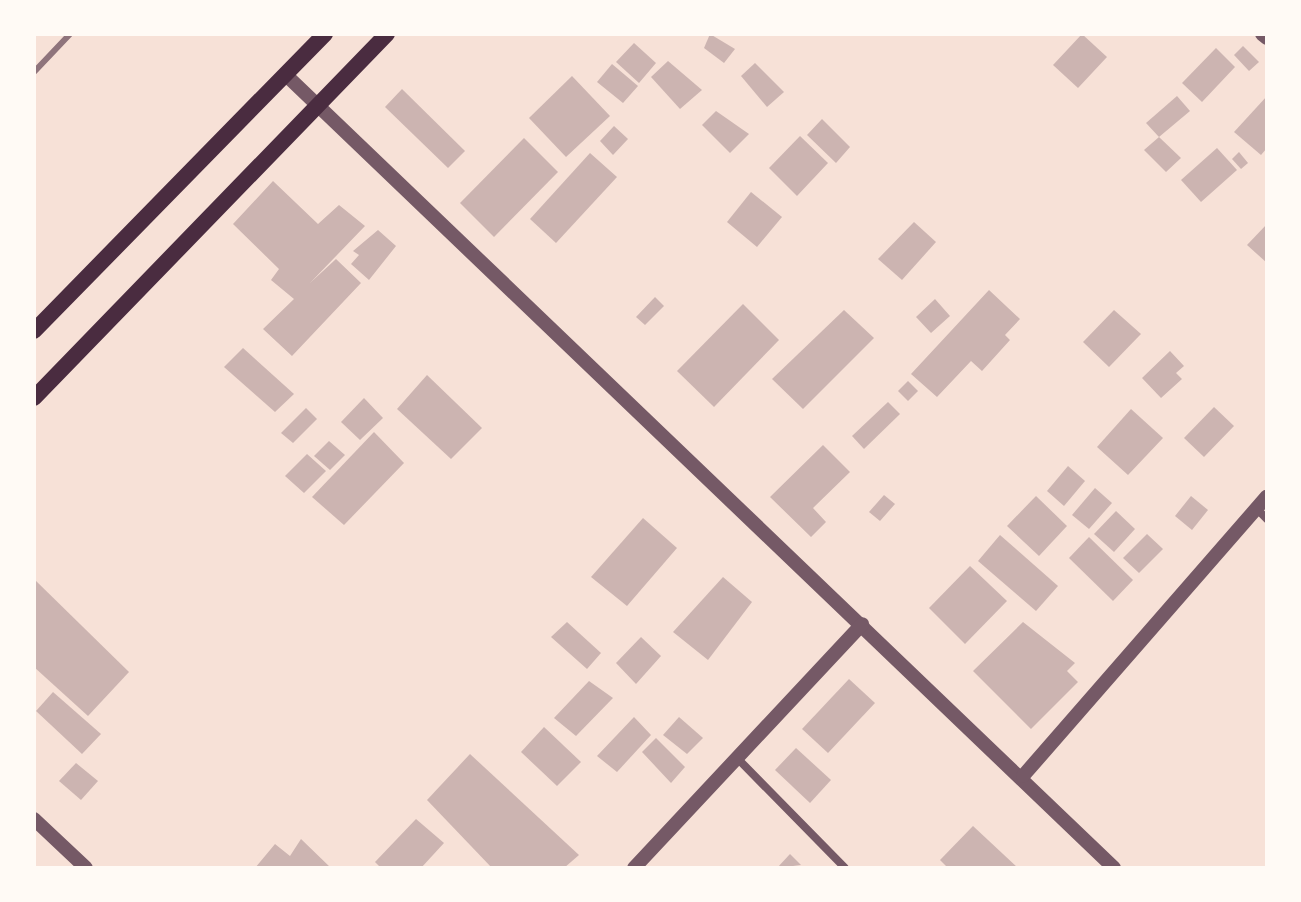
<!DOCTYPE html>
<style>
body{margin:0}
#map{position:relative;width:1301px;height:902px;overflow:hidden;background:#f7e1d7;font-family:Ubuntu,sans-serif}
div>[style]{position:absolute}
.building>*{inset:0;background:#ccb4b1}
.minor>*{height:8px;margin:-4px;padding:0 4px;transform-origin:4px;border-radius:4px;background:#755966}
.tertiary>*{height:14px;margin:-7px;padding:0 7px;transform-origin:7px;border-radius:7px;background:#755966}
.secondary>*{height:16px;margin:-8px;padding:0 8px;transform-origin:8px;border-radius:8px;background:#4a2c40}
.rail>*{height:6px;margin:-3px;padding:0 3px;transform-origin:3px;border-radius:3px;background:#8f747c}
span{translate:-50% -50%;white-space:nowrap;text-align:center;line-height:1.15;-webkit-text-stroke:7px #fffaf5;paint-order:stroke}
.frame{position:absolute;inset:0;border:36px solid #fffaf5;pointer-events:none}
</style>
<div id="map">
<div class="building">
<div style="clip-path:polygon(710px 34px,735px 49px,724px 63px,704px 48px)"></div>
<div style="clip-path:polygon(1082px 34px,1107px 57px,1078px 88px,1053px 65px)"></div>
<div style="clip-path:polygon(634px 43px,656px 63px,639px 83px,616px 62px)"></div>
<div style="clip-path:polygon(1243px 46px,1259px 62px,1249px 71px,1234px 55px)"></div>
<div style="clip-path:polygon(1216px 48px,1235px 67px,1202px 102px,1182px 83px)"></div>
<div style="clip-path:polygon(668px 61px,702px 90px,680px 109px,651px 77px)"></div>
<div style="clip-path:polygon(755px 63px,784px 92px,767px 107px,741px 76px)"></div>
<div style="clip-path:polygon(612px 64px,638px 86px,623px 103px,597px 82px)"></div>
<div style="clip-path:polygon(572px 76px,610px 116px,566px 157px,529px 118px)"></div>
<div style="clip-path:polygon(402px 89px,465px 151px,448px 168px,385px 107px)"></div>
<div style="clip-path:polygon(1177px 96px,1190px 111px,1159px 137px,1146px 123px)"></div>
<div style="clip-path:polygon(1267px 96px,1267px 148px,1261px 155px,1234px 132px)"></div>
<div style="clip-path:polygon(716px 111px,749px 134px,730px 153px,702px 125px)"></div>
<div style="clip-path:polygon(822px 119px,850px 147px,836px 163px,807px 135px)"></div>
<div style="clip-path:polygon(614px 126px,628px 139px,613px 155px,600px 141px)"></div>
<div style="clip-path:polygon(800px 136px,828px 163px,797px 196px,769px 168px)"></div>
<div style="clip-path:polygon(1159px 137px,1181px 158px,1166px 172px,1144px 150px)"></div>
<div style="clip-path:polygon(524px 138px,558px 172px,494px 237px,460px 203px)"></div>
<div style="clip-path:polygon(1217px 148px,1237px 170px,1201px 202px,1181px 180px)"></div>
<div style="clip-path:polygon(1239px 152px,1248px 163px,1241px 169px,1232px 159px)"></div>
<div style="clip-path:polygon(590px 153px,617px 177px,556px 243px,530px 219px)"></div>
<div style="clip-path:polygon(273px 181px,318px 224px,339px 205px,365px 226px,310px 283px,336px 259px,361px 283px,292px 356px,263px 329px,294px 299px,271px 280px,279px 269px,233px 224px)"></div>
<div style="clip-path:polygon(751px 192px,782px 217px,757px 247px,727px 222px)"></div>
<div style="clip-path:polygon(914px 222px,936px 242px,902px 280px,878px 259px)"></div>
<div style="clip-path:polygon(1267px 224px,1267px 263px,1247px 245px)"></div>
<div style="clip-path:polygon(378px 230px,396px 246px,369px 280px,351px 264px,359px 255px,353px 251px)"></div>
<div style="clip-path:polygon(989px 290px,1020px 319px,1005px 335px,1010px 340px,982px 371px,971px 361px,937px 397px,911px 374px)"></div>
<div style="clip-path:polygon(655px 297px,664px 306px,645px 325px,636px 317px)"></div>
<div style="clip-path:polygon(935px 299px,950px 316px,931px 333px,916px 317px)"></div>
<div style="clip-path:polygon(743px 304px,779px 340px,714px 407px,677px 371px)"></div>
<div style="clip-path:polygon(844px 310px,874px 338px,803px 409px,772px 379px)"></div>
<div style="clip-path:polygon(1114px 310px,1141px 334px,1109px 367px,1083px 342px)"></div>
<div style="clip-path:polygon(243px 348px,294px 394px,275px 412px,224px 367px)"></div>
<div style="clip-path:polygon(1170px 351px,1184px 366px,1176px 373px,1182px 379px,1161px 398px,1142px 378px)"></div>
<div style="clip-path:polygon(427px 375px,482px 428px,451px 459px,397px 409px)"></div>
<div style="clip-path:polygon(908px 381px,918px 391px,908px 401px,898px 391px)"></div>
<div style="clip-path:polygon(364px 398px,383px 418px,360px 440px,341px 422px)"></div>
<div style="clip-path:polygon(888px 402px,900px 414px,864px 449px,852px 436px)"></div>
<div style="clip-path:polygon(1214px 407px,1234px 426px,1204px 457px,1184px 438px)"></div>
<div style="clip-path:polygon(306px 408px,317px 419px,293px 443px,281px 433px)"></div>
<div style="clip-path:polygon(1131px 409px,1163px 438px,1128px 475px,1097px 447px)"></div>
<div style="clip-path:polygon(374px 432px,404px 463px,344px 525px,312px 497px)"></div>
<div style="clip-path:polygon(329px 441px,345px 455px,330px 470px,314px 456px)"></div>
<div style="clip-path:polygon(823px 445px,850px 472px,813px 508px,826px 522px,811px 537px,770px 497px)"></div>
<div style="clip-path:polygon(307px 454px,326px 471px,304px 493px,285px 476px)"></div>
<div style="clip-path:polygon(1068px 466px,1085px 481px,1064px 506px,1047px 491px)"></div>
<div style="clip-path:polygon(1095px 488px,1112px 503px,1089px 529px,1072px 515px)"></div>
<div style="clip-path:polygon(884px 495px,895px 504px,880px 521px,869px 512px)"></div>
<div style="clip-path:polygon(1036px 496px,1067px 526px,1039px 556px,1007px 526px)"></div>
<div style="clip-path:polygon(1191px 496px,1208px 510px,1192px 530px,1175px 516px)"></div>
<div style="clip-path:polygon(1116px 511px,1135px 529px,1114px 552px,1094px 534px)"></div>
<div style="clip-path:polygon(643px 518px,677px 548px,627px 606px,591px 577px)"></div>
<div style="clip-path:polygon(1147px 534px,1163px 549px,1139px 573px,1123px 558px)"></div>
<div style="clip-path:polygon(1000px 535px,1058px 586px,1036px 611px,978px 561px)"></div>
<div style="clip-path:polygon(1089px 537px,1133px 580px,1113px 601px,1069px 558px)"></div>
<div style="clip-path:polygon(970px 566px,1007px 601px,965px 644px,929px 608px)"></div>
<div style="clip-path:polygon(723px 577px,752px 602px,708px 660px,673px 632px)"></div>
<div style="clip-path:polygon(34px 579px,129px 672px,88px 716px,34px 667px)"></div>
<div style="clip-path:polygon(567px 622px,601px 653px,587px 669px,551px 637px)"></div>
<div style="clip-path:polygon(1023px 622px,1075px 663px,1067px 671px,1078px 682px,1031px 729px,973px 671px)"></div>
<div style="clip-path:polygon(641px 637px,661px 656px,636px 684px,616px 663px)"></div>
<div style="clip-path:polygon(849px 679px,875px 703px,828px 753px,802px 729px)"></div>
<div style="clip-path:polygon(589px 681px,613px 698px,576px 736px,554px 718px)"></div>
<div style="clip-path:polygon(53px 692px,101px 734px,82px 754px,36px 711px)"></div>
<div style="clip-path:polygon(634px 717px,651px 735px,617px 772px,597px 756px)"></div>
<div style="clip-path:polygon(679px 717px,703px 738px,687px 754px,663px 735px)"></div>
<div style="clip-path:polygon(544px 727px,581px 762px,557px 786px,521px 752px)"></div>
<div style="clip-path:polygon(656px 738px,685px 767px,671px 783px,642px 752px)"></div>
<div style="clip-path:polygon(796px 748px,831px 780px,810px 803px,775px 770px)"></div>
<div style="clip-path:polygon(470px 754px,579px 855px,564px 868px,492px 868px,427px 800px)"></div>
<div style="clip-path:polygon(76px 763px,98px 781px,81px 800px,59px 781px)"></div>
<div style="clip-path:polygon(416px 819px,444px 843px,421px 868px,381px 868px,375px 862px)"></div>
<div style="clip-path:polygon(973px 826px,1018px 868px,948px 868px,940px 860px)"></div>
<div style="clip-path:polygon(301px 839px,331px 868px,255px 868px,275px 844px,290px 856px)"></div>
<div style="clip-path:polygon(790px 854px,801px 865px,777px 868px)"></div>
</div>
<div class="minor">
<div style="left:1256px;top:508px;width:16px;rotate:45deg"></div>
<div style="left:739px;top:760px;width:151px;rotate:45.5deg"></div>
</div>
<div class="tertiary">
<div style="left:1262px;top:34px;width:6px;rotate:39deg"></div>
<div style="left:287px;top:76px;width:1145px;rotate:43.76deg"></div>
<div style="left:1023px;top:776px;width:371px;rotate:-48.9deg"></div>
<div style="left:34px;top:819px;width:71px;rotate:43.3deg"></div>
<div style="left:634px;top:868px;width:334px;rotate:-46.9deg"></div>
</div>
<div class="secondary">
<div style="left:34px;top:331px;width:416px;rotate:-45.6deg"></div>
<div style="left:34px;top:398px;width:507px;rotate:-45.88deg"></div>
</div>
<div class="rail">
<div style="left:34px;top:72px;width:52px;rotate:-46.5deg"></div>
</div>
<div class="frame"></div>
</div>
